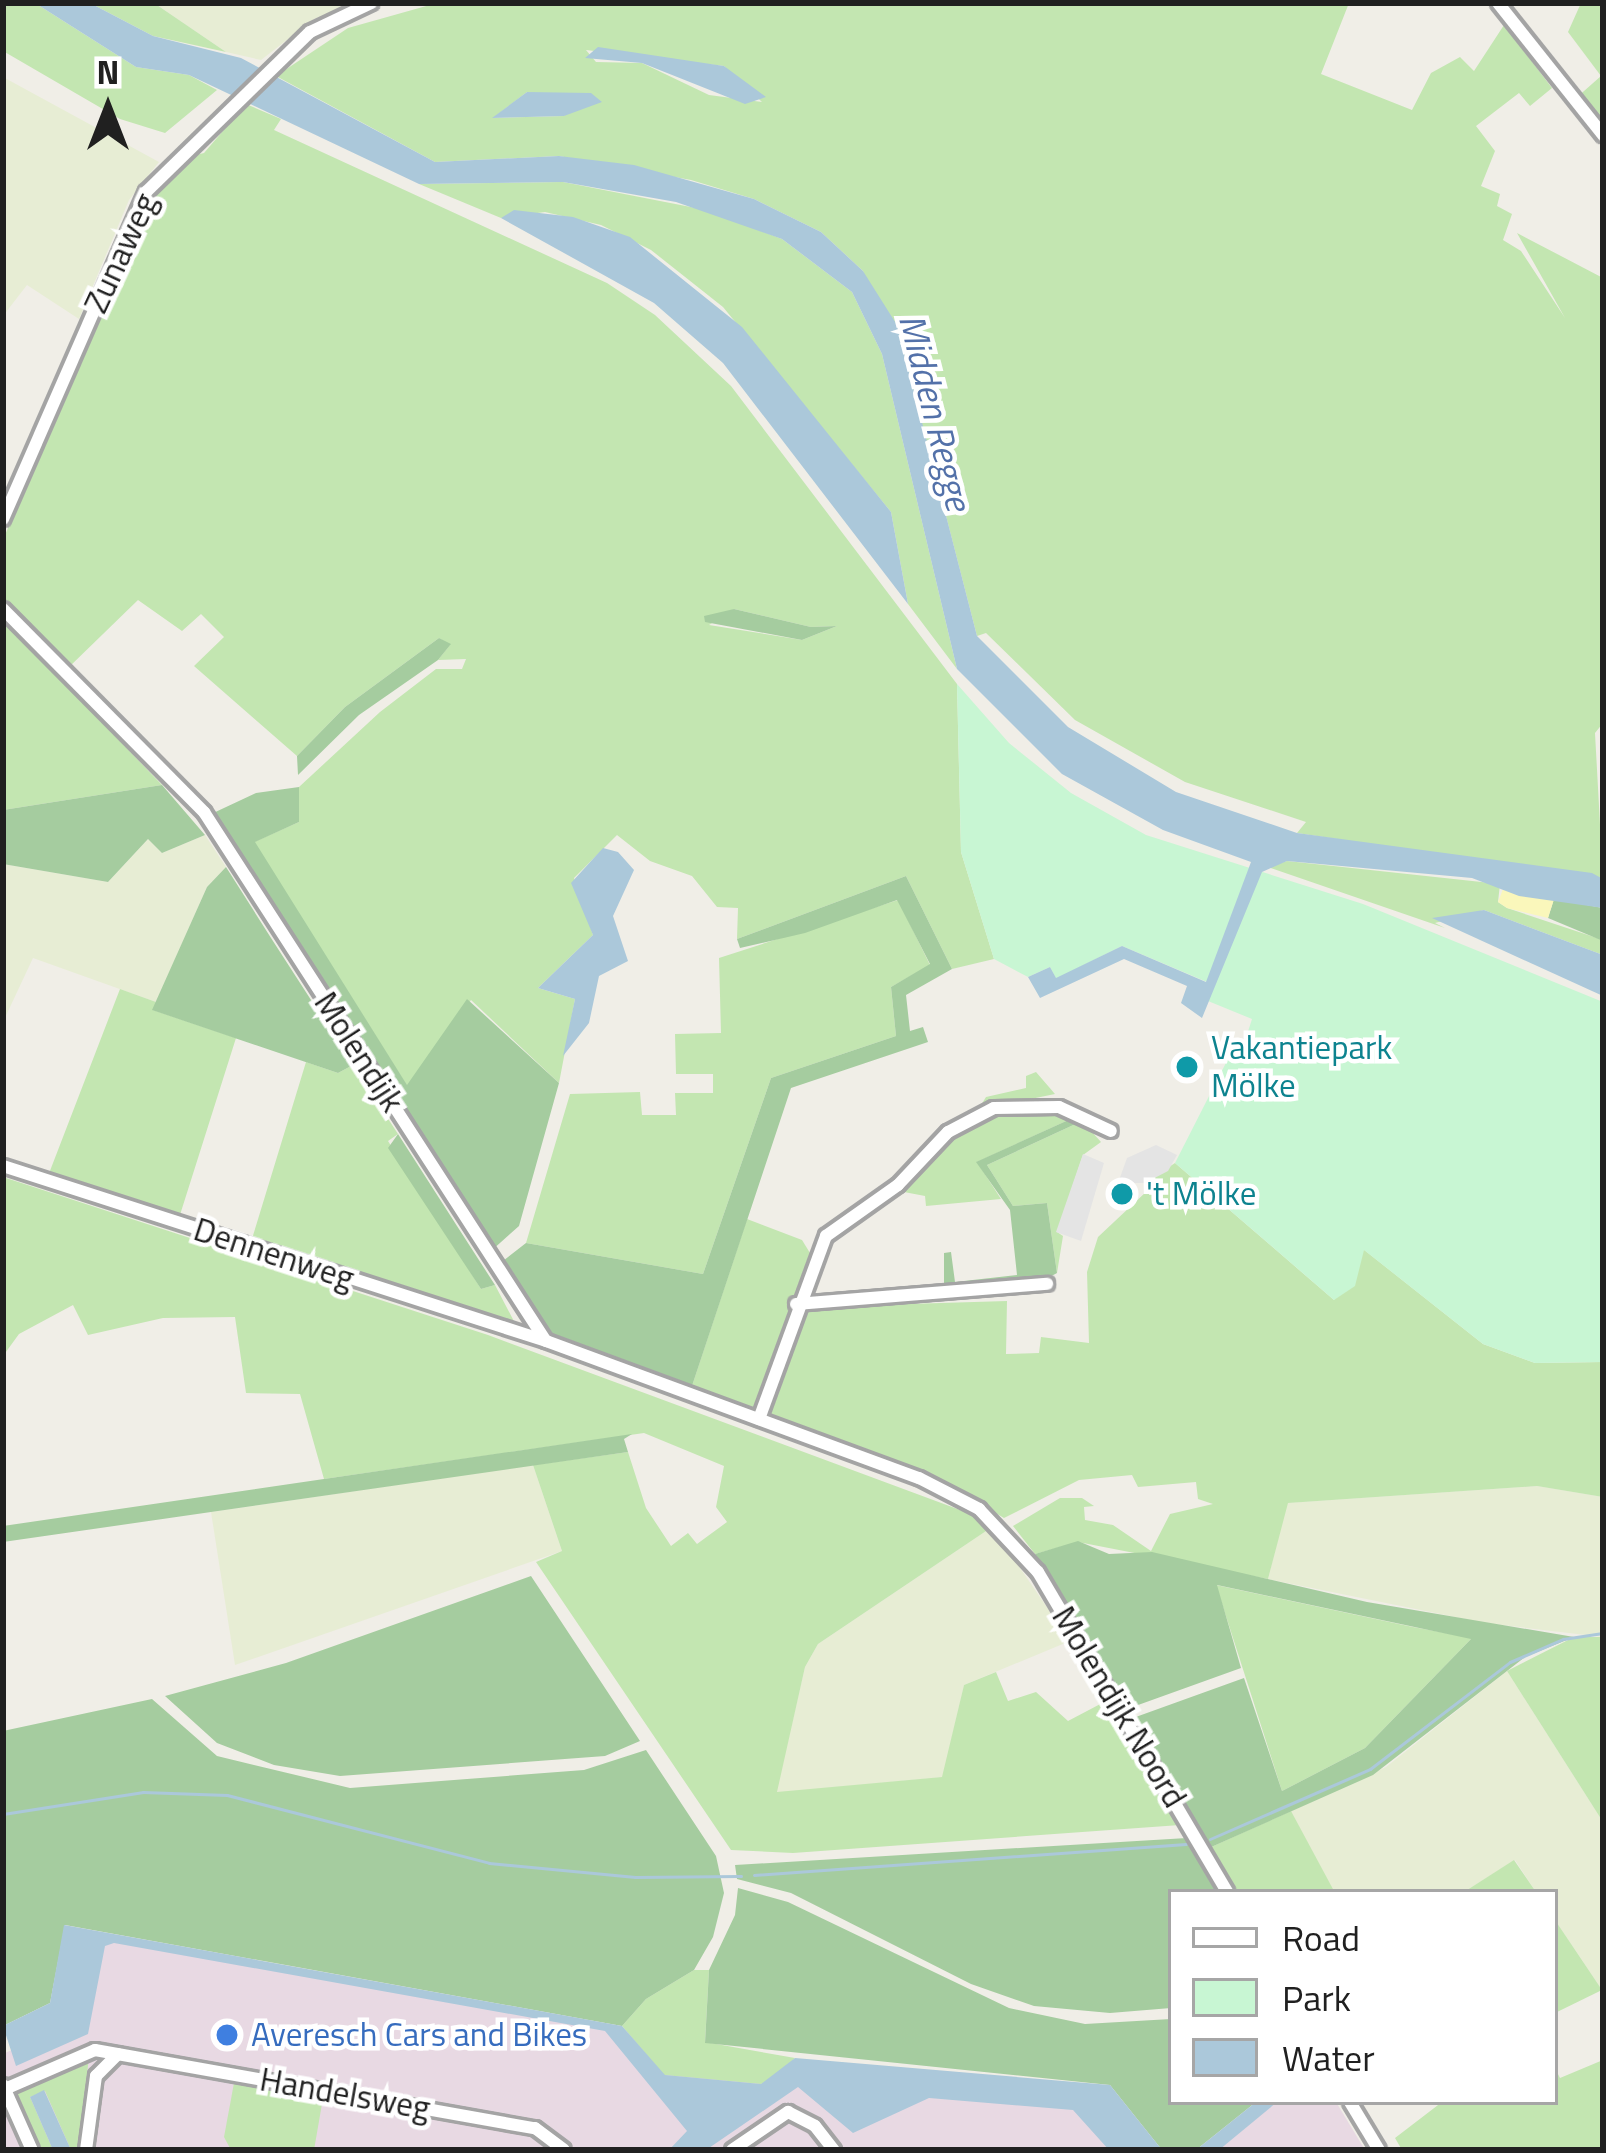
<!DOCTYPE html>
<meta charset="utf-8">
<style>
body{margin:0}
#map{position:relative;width:1606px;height:2153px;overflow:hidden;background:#f0eee7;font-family:"Titillium Web",sans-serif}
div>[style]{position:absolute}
.industrial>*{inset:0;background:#e8d9e3}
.farmland>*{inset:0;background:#e7edd4}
.grass>*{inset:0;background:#c3e6b1}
.forest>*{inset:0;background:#a5cc9f}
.sand>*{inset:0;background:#faf7bb}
.park>*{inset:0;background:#c8f6d3}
.parking>*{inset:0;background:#e4e4e4}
.water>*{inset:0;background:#abc8da}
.stream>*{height:3px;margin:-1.5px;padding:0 1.5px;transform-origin:1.5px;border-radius:1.5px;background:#abc8da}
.roads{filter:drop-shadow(3px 0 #a4a4a4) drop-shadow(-3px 0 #a4a4a4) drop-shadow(0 3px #a4a4a4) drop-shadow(0 -3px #a4a4a4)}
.minor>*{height:12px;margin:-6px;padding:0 6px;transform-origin:6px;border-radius:6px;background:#fff}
.dots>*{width:33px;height:33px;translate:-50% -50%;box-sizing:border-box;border:6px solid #fff;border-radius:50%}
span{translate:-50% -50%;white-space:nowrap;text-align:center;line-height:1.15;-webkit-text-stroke:9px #fff;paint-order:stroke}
.street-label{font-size:33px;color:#202020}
.culture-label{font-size:33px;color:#0d838f}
.left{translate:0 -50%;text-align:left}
.shop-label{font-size:33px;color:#366cbe}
.water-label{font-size:36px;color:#5371a9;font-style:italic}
.frame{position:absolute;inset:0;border:6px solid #202020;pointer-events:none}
.legend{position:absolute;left:1168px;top:1889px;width:390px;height:216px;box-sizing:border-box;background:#fff;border:3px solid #a6a6a6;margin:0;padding:15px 21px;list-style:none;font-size:36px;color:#202020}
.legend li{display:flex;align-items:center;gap:24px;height:60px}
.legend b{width:60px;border:3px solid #a6a6a6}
.north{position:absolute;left:48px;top:48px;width:120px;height:120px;-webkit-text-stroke:9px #fff;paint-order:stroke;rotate:0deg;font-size:33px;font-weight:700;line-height:48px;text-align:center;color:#202020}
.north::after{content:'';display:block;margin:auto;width:42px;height:54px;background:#202020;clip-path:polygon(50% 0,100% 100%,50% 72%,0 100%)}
</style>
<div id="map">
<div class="industrial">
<div style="clip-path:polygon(85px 1935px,615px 2030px,799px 2072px,1093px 2101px,1137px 2150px,3px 2150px,3px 2054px,71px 2023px)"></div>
<div style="clip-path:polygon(1267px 2102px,1336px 2102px,1365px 2150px,1207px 2150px)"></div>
</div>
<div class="farmland">
<div style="clip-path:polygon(154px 3px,355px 3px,314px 19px,261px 60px,226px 52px)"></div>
<div style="clip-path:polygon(3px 77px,159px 162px,129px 200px,79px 319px,27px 285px,3px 316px)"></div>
<div style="clip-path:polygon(205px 835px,226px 867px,207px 887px,156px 1002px,33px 958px,3px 1022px,3px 864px,108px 882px,148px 839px,162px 853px)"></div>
<div style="clip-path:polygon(533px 1465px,562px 1551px,235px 1665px,211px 1512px)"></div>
<div style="clip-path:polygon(1537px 1486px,1603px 1497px,1603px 1637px,1485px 1623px,1268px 1579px,1287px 1503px)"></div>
<div style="clip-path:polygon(992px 1527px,1070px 1641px,964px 1685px,943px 1777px,776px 1793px,805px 1667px,818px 1644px)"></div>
<div style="clip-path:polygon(1507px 1671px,1603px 1822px,1602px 1990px,1555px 1920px,1555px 1892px,1536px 1892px,1515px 1860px,1464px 1892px,1331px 1892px,1291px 1811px,1386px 1767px)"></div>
</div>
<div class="grass">
<div style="clip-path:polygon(3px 3px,35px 3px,136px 67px,189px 75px,217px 90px,165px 133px,120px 119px,3px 51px)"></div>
<div style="clip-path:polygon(90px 3px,154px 3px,226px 52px,153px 36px)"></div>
<div style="clip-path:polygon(evenodd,437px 3px,1349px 3px,1321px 74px,1412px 110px,1431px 73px,1460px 57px,1474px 71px,1504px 25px,1552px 88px,1530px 106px,1519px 93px,1476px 126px,1495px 151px,1481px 186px,1500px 194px,1497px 206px,1512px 214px,1503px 240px,1521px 251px,1565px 318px,1517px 233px,1603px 278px,1603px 723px,1595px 733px,1603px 879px,1297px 833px,1306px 822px,1185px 782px,1075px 720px,986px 633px,977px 636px,928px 446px,863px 271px,821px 232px,754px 199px,691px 180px,559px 156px,435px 162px,276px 76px,348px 28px,437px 3px,586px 50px,724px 66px,762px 102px,709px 95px,642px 63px,596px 62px,586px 50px,437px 3px,527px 92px,561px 98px,582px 93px,564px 116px,493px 118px,527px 92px)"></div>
<div style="clip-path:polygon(1581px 3px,1603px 3px,1603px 128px,1575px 99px,1601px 76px,1568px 32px)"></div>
<div style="clip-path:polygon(evenodd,246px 104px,281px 119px,274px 130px,607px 283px,655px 315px,731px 386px,957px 684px,961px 852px,994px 959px,952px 969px,906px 876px,737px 939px,738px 908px,717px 907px,692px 876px,650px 861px,617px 835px,574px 878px,593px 935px,538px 988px,575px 999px,559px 1083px,471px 1000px,407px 1086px,254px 842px,299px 822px,299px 787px,380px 712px,436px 669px,462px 669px,466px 659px,438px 660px,450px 645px,439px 638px,345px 707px,297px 756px,194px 666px,224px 637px,201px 614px,182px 631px,138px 600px,67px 669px,3px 603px,3px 540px,126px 240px,149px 194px,183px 158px,204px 153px,246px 104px,734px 609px,811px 627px,837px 626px,802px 640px,709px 625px,734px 609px)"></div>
<div style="clip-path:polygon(563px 182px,706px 210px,782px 239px,852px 292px,882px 354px,957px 669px,908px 604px,891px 512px,723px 307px,651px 250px,601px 225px,545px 212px,501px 218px,419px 184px)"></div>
<div style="clip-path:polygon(3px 622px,72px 691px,162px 785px,3px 810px)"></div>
<div style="clip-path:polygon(1287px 861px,1500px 884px,1498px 902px,1507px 908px,1603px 940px,1603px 955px,1484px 910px,1435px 923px,1445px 928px,1268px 867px)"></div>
<div style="clip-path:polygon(898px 900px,930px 965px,891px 987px,896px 1036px,771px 1078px,703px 1274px,526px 1243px,570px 1094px,640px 1092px,642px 1115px,676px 1115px,675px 1093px,713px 1093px,713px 1074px,676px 1074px,675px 1034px,721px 1033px,719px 958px)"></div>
<div style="clip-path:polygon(120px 989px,156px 1002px,153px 1010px,236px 1038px,179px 1218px,48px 1176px)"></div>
<div style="clip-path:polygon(306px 1062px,338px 1073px,353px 1065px,398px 1134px,388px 1141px,481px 1289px,495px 1285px,518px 1329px,251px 1242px)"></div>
<div style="clip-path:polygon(1036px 1072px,1055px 1094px,978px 1110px,986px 1097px,1026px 1088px,1026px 1076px)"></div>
<div style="clip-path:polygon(1057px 1109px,1075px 1117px,977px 1162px,1001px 1199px,926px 1206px,925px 1196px,904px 1192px,950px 1137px,997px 1112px)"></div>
<div style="clip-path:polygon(1082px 1121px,1101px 1142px,1083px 1155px,1057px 1232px,1063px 1236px,1057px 1273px,1047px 1203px,1013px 1206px,987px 1165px)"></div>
<div style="clip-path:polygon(1175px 1163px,1334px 1300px,1363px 1249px,1483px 1344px,1535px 1363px,1603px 1362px,1603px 1497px,1537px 1486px,1288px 1503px,1268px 1579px,1078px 1542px,1035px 1554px,1013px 1526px,1060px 1498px,1082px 1498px,1094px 1506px,1084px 1507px,1085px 1520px,1113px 1525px,1151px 1551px,1170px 1514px,1213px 1504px,1198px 1499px,1196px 1482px,1138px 1487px,1132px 1475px,1079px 1480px,1004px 1518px,940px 1480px,771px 1418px,768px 1406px,799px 1312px,809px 1307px,1007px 1301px,1006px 1354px,1039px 1353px,1041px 1337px,1089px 1343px,1087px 1272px,1098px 1237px,1147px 1191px,1145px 1183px)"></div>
<div style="clip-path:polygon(3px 1177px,488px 1335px,979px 1517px,992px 1527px,818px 1644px,805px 1667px,777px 1792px,942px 1777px,964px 1685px,996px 1672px,1008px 1701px,1036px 1692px,1068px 1721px,1106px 1701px,1180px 1825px,793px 1853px,731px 1850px,536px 1562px,562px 1551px,533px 1465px,628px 1452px,646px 1508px,671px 1546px,688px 1533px,697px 1544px,727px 1522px,716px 1507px,724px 1466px,644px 1433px,324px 1479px,300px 1394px,246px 1393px,235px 1317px,163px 1318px,88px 1335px,73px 1305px,19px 1334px,3px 1356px)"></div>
<div style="clip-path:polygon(747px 1219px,802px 1240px,810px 1253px,753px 1409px,691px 1389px)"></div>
<div style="clip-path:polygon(1216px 1585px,1413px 1627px,1472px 1638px,1365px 1748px,1282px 1791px)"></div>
<div style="clip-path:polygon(1574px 1637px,1603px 1637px,1603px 1822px,1507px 1671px)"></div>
<div style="clip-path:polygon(1291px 1811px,1334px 1891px,1235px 1892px,1209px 1848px)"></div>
<div style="clip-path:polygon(1514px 1860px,1536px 1892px,1464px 1892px)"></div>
<div style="clip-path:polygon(1555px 1920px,1602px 1990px,1555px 2013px)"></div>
<div style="clip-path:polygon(694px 1970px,709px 1970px,705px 2042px,795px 2058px,773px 2078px,761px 2084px,664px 2075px,622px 2026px,646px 1999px)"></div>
<div style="clip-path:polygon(89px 2056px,79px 2150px,71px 2150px,45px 2091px,30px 2097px,53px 2150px,37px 2150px,15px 2092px)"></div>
<div style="clip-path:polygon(1603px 2060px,1603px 2150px,1402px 2150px,1395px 2138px,1442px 2102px,1555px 2102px,1555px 2068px,1560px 2078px)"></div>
<div style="clip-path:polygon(234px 2083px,323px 2098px,314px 2150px,231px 2150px,224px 2137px)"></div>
</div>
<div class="forest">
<div style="clip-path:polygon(734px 609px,811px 627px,837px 626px,802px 640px,705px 622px,704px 616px)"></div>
<div style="clip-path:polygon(439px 638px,451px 644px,438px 660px,359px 715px,298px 775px,297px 756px,345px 707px)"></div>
<div style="clip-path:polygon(162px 785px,205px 835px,162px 853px,148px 839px,108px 882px,3px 864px,3px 810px)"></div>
<div style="clip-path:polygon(299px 787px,299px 822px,255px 842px,407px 1085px,467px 999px,559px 1083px,519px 1226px,491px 1251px,209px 815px,256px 793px)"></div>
<div style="clip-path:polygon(226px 867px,271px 938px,353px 1065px,338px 1073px,152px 1010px,207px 887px)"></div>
<div style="clip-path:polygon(906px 876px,952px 969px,906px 995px,910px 1031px,923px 1027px,928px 1042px,791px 1088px,691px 1389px,559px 1342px,499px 1264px,526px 1243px,703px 1274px,771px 1078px,896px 1036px,891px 987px,930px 964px,897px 900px,805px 933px,740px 948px,737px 939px)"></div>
<div style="clip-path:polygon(1554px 899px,1603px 908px,1603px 941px,1548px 918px)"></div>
<div style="clip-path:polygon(1075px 1117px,1082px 1121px,987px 1165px,1013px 1206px,1047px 1203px,1057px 1273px,1035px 1285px,944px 1292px,944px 1253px,951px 1252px,955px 1282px,1017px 1275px,1010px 1210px,976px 1162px)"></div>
<div style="clip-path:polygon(398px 1134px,457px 1226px,495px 1285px,481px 1289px,388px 1148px)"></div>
<div style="clip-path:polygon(632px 1434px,624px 1439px,628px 1452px,3px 1542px,3px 1526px)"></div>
<div style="clip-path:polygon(1078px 1541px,1109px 1554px,1152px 1552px,1367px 1602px,1574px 1637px,1525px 1657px,1373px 1775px,1209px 1848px,1133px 1718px,1244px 1678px,1282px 1791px,1365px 1748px,1471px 1639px,1217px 1585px,1241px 1668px,1127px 1709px,1035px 1554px)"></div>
<div style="clip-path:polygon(531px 1576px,640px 1741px,605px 1756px,340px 1776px,274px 1765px,217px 1743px,165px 1696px,286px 1663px)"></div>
<div style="clip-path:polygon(152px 1699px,217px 1756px,350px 1788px,584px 1770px,646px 1750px,716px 1856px,724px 1893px,713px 1937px,694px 1970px,646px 1999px,622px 2026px,65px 1925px,50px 2003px,3px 2026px,3px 1731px)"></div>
<div style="clip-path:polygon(1187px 1838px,1219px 1892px,1171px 1892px,1171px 2008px,1110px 2013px,1034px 2006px,971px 1984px,791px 1893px,737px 1879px,735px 1865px)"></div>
<div style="clip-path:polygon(738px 1888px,788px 1902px,1009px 2008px,1085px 2024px,1171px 2019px,1171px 2102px,1256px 2102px,1196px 2150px,1162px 2150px,1110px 2085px,705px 2043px,709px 1970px,735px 1915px)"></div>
</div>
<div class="sand">
<div style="clip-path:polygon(1503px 889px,1554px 899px,1548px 918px,1507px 908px,1498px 902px)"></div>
</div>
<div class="park">
<div style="clip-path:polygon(957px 684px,1009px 743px,1071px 793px,1146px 835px,1363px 904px,1603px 1002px,1603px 1362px,1535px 1363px,1483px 1344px,1364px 1250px,1355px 1286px,1334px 1300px,1175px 1163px,1233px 1049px,1255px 1060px,1244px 1044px,1252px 1019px,1208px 1001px,1214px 985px,1122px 946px,1056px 979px,1050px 967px,1028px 977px,994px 959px,961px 852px)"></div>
</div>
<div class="parking">
<div style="clip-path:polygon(1156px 1145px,1177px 1155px,1168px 1171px,1145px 1183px,1118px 1183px,1127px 1158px)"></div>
<div style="clip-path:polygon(1083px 1154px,1104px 1163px,1081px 1241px,1056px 1232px)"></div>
</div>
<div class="water">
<div style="clip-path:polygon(35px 3px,90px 3px,153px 36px,241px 58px,435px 162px,559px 156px,634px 165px,754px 199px,821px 232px,863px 271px,897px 325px,977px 636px,1068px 727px,1176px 792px,1297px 833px,1592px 873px,1603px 879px,1603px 908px,1519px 896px,1472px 878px,1287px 861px,1262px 872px,1202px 1018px,1181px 1003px,1187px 986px,1124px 959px,1040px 998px,1028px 977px,1050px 967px,1056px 978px,1122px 946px,1206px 982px,1251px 862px,1163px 830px,1062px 774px,957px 669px,882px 354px,852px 292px,782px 239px,676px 202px,563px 182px,419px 184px,189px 75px,136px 67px)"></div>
<div style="clip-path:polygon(598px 47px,724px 66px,766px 97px,745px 104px,642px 63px,585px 58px)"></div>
<div style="clip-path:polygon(527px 92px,591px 93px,602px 102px,564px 116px,492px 118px)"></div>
<div style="clip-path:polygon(514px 210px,573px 217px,630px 237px,742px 327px,891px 512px,908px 604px,723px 363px,654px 303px,501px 218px)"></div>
<div style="clip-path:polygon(603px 848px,618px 852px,634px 870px,613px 916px,628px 961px,599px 976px,589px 1023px,563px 1056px,575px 999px,538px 988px,593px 935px,571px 883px)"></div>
<div style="clip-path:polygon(1484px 910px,1603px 955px,1603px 996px,1432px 918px)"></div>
<div style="clip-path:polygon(64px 1925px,622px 2026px,665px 2075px,761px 2084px,795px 2058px,1110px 2085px,1162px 2150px,1109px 2150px,1073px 2110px,929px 2098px,853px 2133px,798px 2087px,706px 2150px,669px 2150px,687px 2131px,605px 2031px,114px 1943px,105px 1946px,88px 2034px,16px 2066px,3px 2026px,50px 2003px)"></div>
<div style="clip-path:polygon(44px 2090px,71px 2150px,53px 2150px,30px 2097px)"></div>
<div style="clip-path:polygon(1256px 2102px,1277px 2102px,1219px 2150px,1196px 2150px)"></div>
</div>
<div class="stream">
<div style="left:3px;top:1814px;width:142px;rotate:-8.9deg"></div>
<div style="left:143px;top:1792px;width:84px;rotate:2deg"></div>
<div style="left:227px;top:1795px;width:271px;rotate:14.5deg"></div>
<div style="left:489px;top:1863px;width:147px;rotate:5.5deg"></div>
<div style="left:635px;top:1877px;width:106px;rotate:-0.5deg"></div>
<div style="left:1210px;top:1839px;width:175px;rotate:-23.6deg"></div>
<div style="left:1370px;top:1769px;width:176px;rotate:-37.4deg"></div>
<div style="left:1510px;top:1662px;width:58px;rotate:-23.5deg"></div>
<div style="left:1563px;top:1639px;width:40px;rotate:-8.5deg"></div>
<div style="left:754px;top:1875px;width:433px;rotate:-4.1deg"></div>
</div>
<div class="roads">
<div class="minor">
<div style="left:1498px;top:3px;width:169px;rotate:51.5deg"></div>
<div style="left:3px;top:519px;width:357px;rotate:-66.4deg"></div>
<div style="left:146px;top:192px;width:229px;rotate:-44.3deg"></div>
<div style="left:310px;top:32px;width:68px;rotate:-25.4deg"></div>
<div style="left:3px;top:609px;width:286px;rotate:45.3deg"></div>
<div style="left:204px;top:812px;width:629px;rotate:57.14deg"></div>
<div style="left:3px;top:1166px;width:571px;rotate:17.86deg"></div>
<div style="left:546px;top:1341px;width:397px;rotate:20.2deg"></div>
<div style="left:919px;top:1478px;width:68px;rotate:27.3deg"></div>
<div style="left:979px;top:1509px;width:86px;rotate:46.9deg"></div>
<div style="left:1038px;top:1572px;width:372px;rotate:59.4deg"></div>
<div style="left:796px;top:1304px;width:252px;rotate:-4.6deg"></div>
<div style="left:759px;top:1419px;width:195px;rotate:-69.9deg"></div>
<div style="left:826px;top:1236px;width:88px;rotate:-35.3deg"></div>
<div style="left:898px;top:1185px;width:73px;rotate:-46.7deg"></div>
<div style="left:948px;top:1132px;width:52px;rotate:-27.6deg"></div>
<div style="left:994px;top:1108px;width:65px;rotate:-0.9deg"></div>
<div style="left:1059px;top:1107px;width:57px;rotate:24.8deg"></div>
<div style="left:3px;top:2085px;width:71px;rotate:66deg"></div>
<div style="left:5px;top:2089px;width:98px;rotate:-23.4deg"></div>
<div style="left:95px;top:2050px;width:447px;rotate:10.1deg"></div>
<div style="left:535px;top:2128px;width:36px;rotate:37deg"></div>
<div style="left:1350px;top:2102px;width:56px;rotate:58.9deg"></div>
<div style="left:86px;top:2150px;width:75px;rotate:-82.3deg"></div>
<div style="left:96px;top:2076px;width:31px;rotate:-45deg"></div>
<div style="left:732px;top:2150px;width:68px;rotate:-34.2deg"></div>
<div style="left:788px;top:2112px;width:30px;rotate:27deg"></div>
<div style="left:815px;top:2126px;width:31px;rotate:52deg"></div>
</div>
</div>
<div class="dots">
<div style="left:1187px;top:1067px;background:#0f9aa8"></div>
<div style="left:1122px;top:1194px;background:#0f9aa8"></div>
<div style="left:227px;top:2035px;background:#3f7fe0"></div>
</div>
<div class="street-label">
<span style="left:121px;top:253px;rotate:-65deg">Zunaweg</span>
<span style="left:359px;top:1052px;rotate:57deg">Molendijk</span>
<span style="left:274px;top:1254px;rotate:18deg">Dennenweg</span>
<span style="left:1119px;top:1707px;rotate:59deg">Molendijk Noord</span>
<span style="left:345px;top:2094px;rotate:10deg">Handelsweg</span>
</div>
<div class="culture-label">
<span class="left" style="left:1211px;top:1067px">Vakantiepark<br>Mölke</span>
<span class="left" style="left:1146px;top:1194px">'t Mölke</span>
</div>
<div class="shop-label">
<span class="left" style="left:251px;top:2035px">Averesch Cars and Bikes</span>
</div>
<div class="water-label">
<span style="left:936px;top:412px;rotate:76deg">Midden Regge</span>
</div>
<div class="frame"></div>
<ul class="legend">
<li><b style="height:15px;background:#fff"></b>Road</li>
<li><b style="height:33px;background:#c8f6d3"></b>Park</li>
<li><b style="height:33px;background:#abc8da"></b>Water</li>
</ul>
<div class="north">N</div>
</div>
